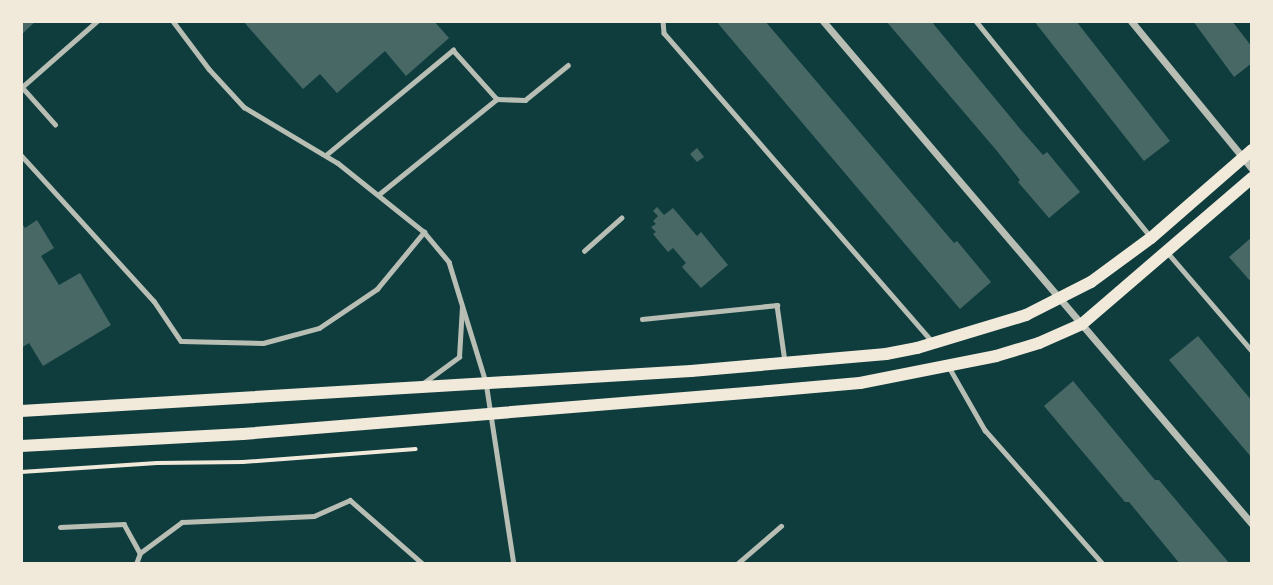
<!DOCTYPE html>
<style>
body{margin:0}
#map{position:relative;width:1273px;height:585px;overflow:hidden;background:#0f3d3e;font-family:"Archivo Narrow",sans-serif}
div>[style]{position:absolute}
.building>*{inset:0;background:#486865}
.path>*{height:3.5px;margin:-1.75px;padding:0 1.75px;transform-origin:1.75px;border-radius:1.75px;background:#f1e9da}
.service>*{height:4.5px;margin:-2.25px;padding:0 2.25px;transform-origin:2.25px;border-radius:2.25px;background:#b8beb3}
.minor>*{height:7px;margin:-3.5px;padding:0 3.5px;transform-origin:3.5px;border-radius:3.5px;background:#b8beb3}
.secondary>*{height:12px;margin:-6px;padding:0 6px;transform-origin:6px;border-radius:6px;background:#f1e9da}
span{translate:-50% -50%;white-space:nowrap;text-align:center;line-height:1.15;-webkit-text-stroke:5px #f1e9da;paint-order:stroke}
.frame{position:absolute;inset:0;border:23px solid #f1e9da;pointer-events:none}
</style>
<div id="map">
<div class="building">
<div style="clip-path:polygon(21px 21px,36px 21px,21px 35px)"></div>
<div style="clip-path:polygon(243px 21px,434px 21px,449px 38px,406px 76px,385px 51px,337px 93px,320px 74px,303px 89px)"></div>
<div style="clip-path:polygon(716px 21px,765px 21px,954px 243px,957px 241px,991px 282px,960px 309px)"></div>
<div style="clip-path:polygon(886px 21px,931px 21px,1021px 130px,1043px 155px,1047px 152px,1080px 192px,1049px 218px,1018px 182px,1020px 180px,997px 151px)"></div>
<div style="clip-path:polygon(1034px 21px,1076px 21px,1170px 141px,1144px 161px)"></div>
<div style="clip-path:polygon(1193px 21px,1232px 21px,1252px 47px,1252px 63px,1234px 77px)"></div>
<div style="clip-path:polygon(697px 148px,704px 157px,697px 162px,690px 154px)"></div>
<div style="clip-path:polygon(657px 207px,664px 215px,673px 208px,697px 236px,701px 232px,728px 265px,701px 288px,682px 267px,686px 263px,673px 248px,668px 252px,653px 234px,656px 232px,651px 227px,656px 224px,653px 221px,658px 216px,653px 211px)"></div>
<div style="clip-path:polygon(37px 220px,54px 248px,41px 256px,59px 285px,80px 273px,111px 325px,43px 366px,29px 343px,21px 348px,21px 222px,25px 228px)"></div>
<div style="clip-path:polygon(1252px 237px,1252px 283px,1229px 257px)"></div>
<div style="clip-path:polygon(1198px 336px,1252px 401px,1252px 458px,1169px 360px)"></div>
<div style="clip-path:polygon(1073px 381px,1155px 480px,1159px 480px,1230px 564px,1180px 564px,1129px 502px,1125px 502px,1044px 406px)"></div>
</div>
<div class="path">
<div style="left:21px;top:472px;width:136px;rotate:-3.8deg"></div>
<div style="left:157px;top:463px;width:86px;rotate:-0.7deg"></div>
<div style="left:243px;top:462px;width:173px;rotate:-4.3deg"></div>
</div>
<div class="service">
<div style="left:173px;top:21px;width:60px;rotate:53.1deg"></div>
<div style="left:209px;top:69px;width:52px;rotate:47.4deg"></div>
<div style="left:244px;top:107px;width:109px;rotate:30.8deg"></div>
<div style="left:338px;top:163px;width:110px;rotate:38.7deg"></div>
<div style="left:424px;top:232px;width:39px;rotate:50deg"></div>
<div style="left:449px;top:262px;width:126px;rotate:72.9deg"></div>
<div style="left:486px;top:382px;width:184px;rotate:81.3deg"></div>
<div style="left:663px;top:21px;width:12px;rotate:85deg"></div>
<div style="left:664px;top:33px;width:410px;rotate:49deg"></div>
<div style="left:976px;top:21px;width:278px;rotate:51deg"></div>
<div style="left:22px;top:87px;width:50px;rotate:48.3deg"></div>
<div style="left:21px;top:88px;width:101px;rotate:-41.4deg"></div>
<div style="left:21px;top:155px;width:197px;rotate:47.7deg"></div>
<div style="left:154px;top:301px;width:48px;rotate:56deg"></div>
<div style="left:181px;top:341px;width:82px;rotate:1.4deg"></div>
<div style="left:263px;top:343px;width:58px;rotate:-15deg"></div>
<div style="left:319px;top:328px;width:70px;rotate:-33.9deg"></div>
<div style="left:377px;top:289px;width:74px;rotate:-50.5deg"></div>
<div style="left:326px;top:155px;width:165px;rotate:-39.6deg"></div>
<div style="left:453px;top:50px;width:66px;rotate:48.1deg"></div>
<div style="left:497px;top:99px;width:28px;rotate:2deg"></div>
<div style="left:525px;top:100px;width:55px;rotate:-39.1deg"></div>
<div style="left:378px;top:195px;width:153px;rotate:-38.9deg"></div>
<div style="left:584px;top:251px;width:50px;rotate:-41.7deg"></div>
<div style="left:1168px;top:253px;width:129px;rotate:49.4deg"></div>
<div style="left:642px;top:319px;width:136px;rotate:-5.9deg"></div>
<div style="left:777px;top:305px;width:58px;rotate:82deg"></div>
<div style="left:949px;top:367px;width:73px;rotate:60.3deg"></div>
<div style="left:985px;top:430px;width:179px;rotate:48.6deg"></div>
<div style="left:422px;top:384px;width:46px;rotate:-36.1deg"></div>
<div style="left:459px;top:357px;width:50px;rotate:-86.6deg"></div>
<div style="left:60px;top:527px;width:64px;rotate:-2.7deg"></div>
<div style="left:124px;top:524px;width:33px;rotate:61deg"></div>
<div style="left:136px;top:564px;width:12px;rotate:-70deg"></div>
<div style="left:140px;top:553px;width:52px;rotate:-36.4deg"></div>
<div style="left:182px;top:522px;width:132px;rotate:-2.6deg"></div>
<div style="left:314px;top:516px;width:39px;rotate:-24deg"></div>
<div style="left:350px;top:500px;width:97px;rotate:41.2deg"></div>
<div style="left:737px;top:564px;width:58px;rotate:-40.8deg"></div>
</div>
<div class="minor">
<div style="left:823px;top:21px;width:661px;rotate:49.54deg"></div>
<div style="left:1131px;top:21px;width:191px;rotate:50.7deg"></div>
</div>
<div class="secondary">
<div style="left:21px;top:411px;width:671px;rotate:-3.42deg"></div>
<div style="left:691px;top:371px;width:196px;rotate:-5deg"></div>
<div style="left:886px;top:354px;width:32px;rotate:-11deg"></div>
<div style="left:917px;top:348px;width:114px;rotate:-16.8deg"></div>
<div style="left:1026px;top:315px;width:73px;rotate:-26.9deg"></div>
<div style="left:1091px;top:282px;width:74px;rotate:-36.3deg"></div>
<div style="left:1151px;top:238px;width:134px;rotate:-41.1deg"></div>
<div style="left:21px;top:446px;width:222px;rotate:-3.1deg"></div>
<div style="left:243px;top:434px;width:528px;rotate:-4.67deg"></div>
<div style="left:769px;top:391px;width:91px;rotate:-5deg"></div>
<div style="left:860px;top:383px;width:139px;rotate:-11.2deg"></div>
<div style="left:996px;top:356px;width:45px;rotate:-16.8deg"></div>
<div style="left:1039px;top:343px;width:47px;rotate:-23.8deg"></div>
<div style="left:1082px;top:324px;width:224px;rotate:-40.7deg"></div>
</div>
<div class="frame"></div>
</div>
